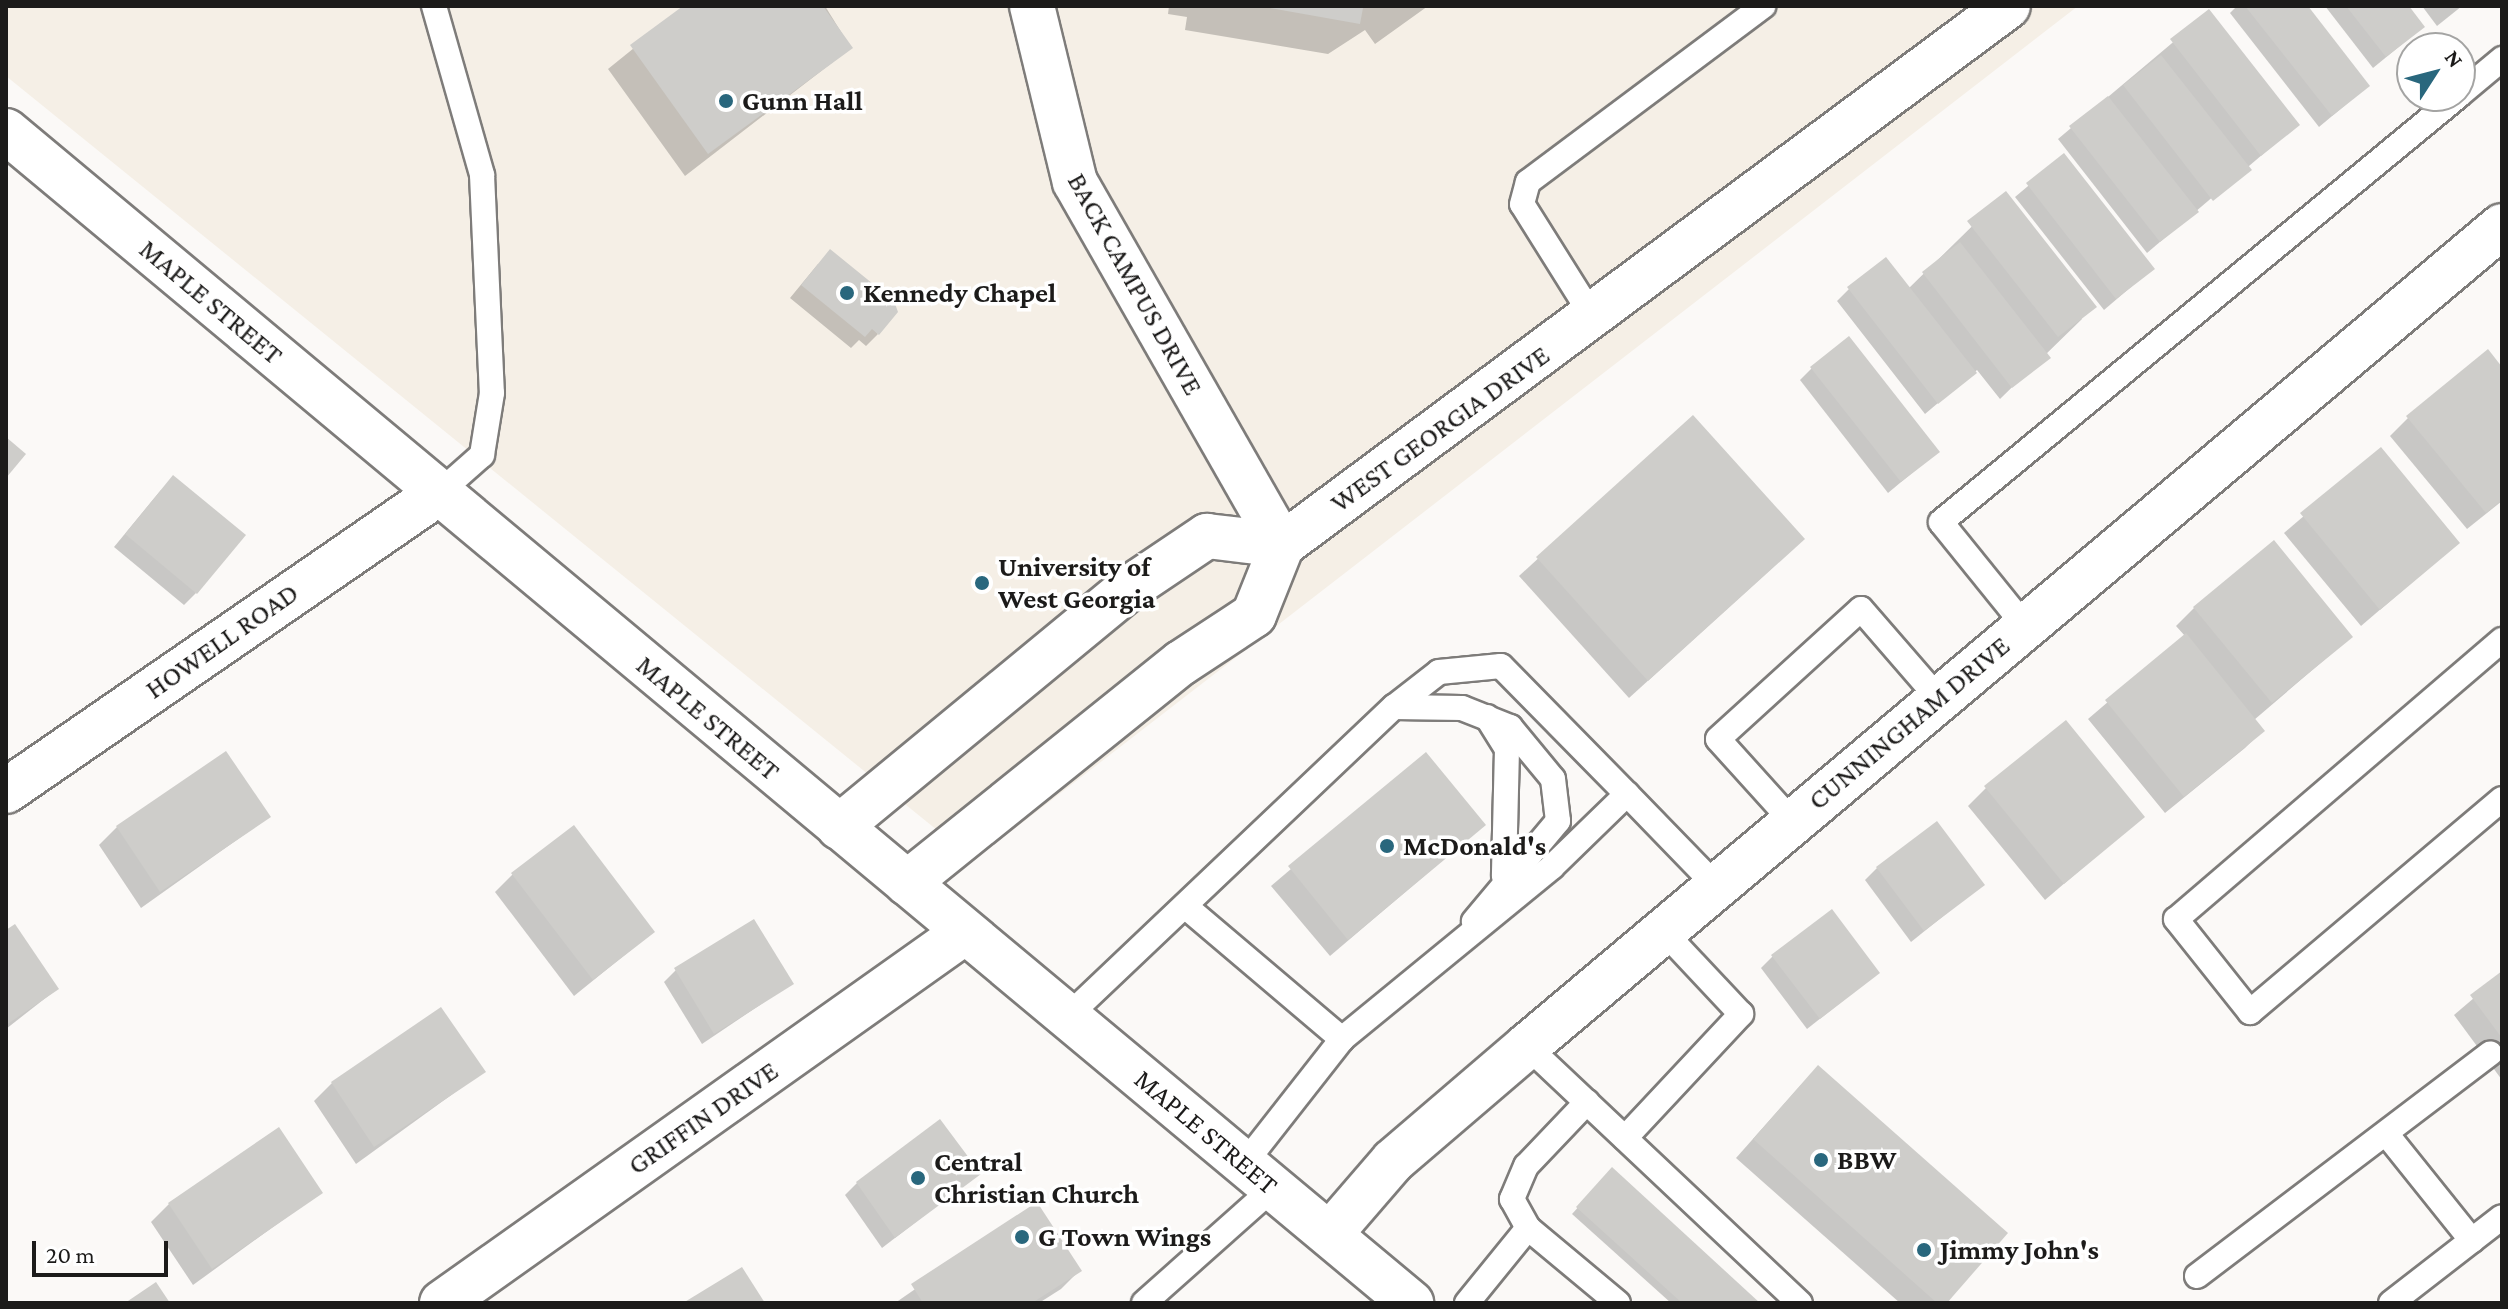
<!DOCTYPE html>
<style>
body{margin:0}
#map{position:relative;width:2508px;height:1309px;overflow:hidden;background:#fbf9f7;font-family:"Crimson Pro",serif}
div>[style]{position:absolute}
.built>*{inset:0;background:#f5efe6}
.shadow>*{inset:0;background:#0003}
.building>*{inset:0;background:#cecdca}
.roads{filter:drop-shadow(2px 0 #7e7c7a) drop-shadow(-2px 0 #7e7c7a) drop-shadow(0 2px #7e7c7a) drop-shadow(0 -2px #7e7c7a)}
.lane>*{height:24px;margin:-12px;padding:0 12px;transform-origin:12px;border-radius:12px;background:#fff}
.street>*{height:44px;margin:-22px;padding:0 22px;transform-origin:22px;border-radius:22px;background:#fff}
.secondary>*{height:44px;margin:-22px;padding:0 22px;transform-origin:22px;border-radius:22px;background:#fff}
.dots>*{width:22px;height:22px;translate:-50% -50%;box-sizing:border-box;border:4px solid #fff;border-radius:50%}
span{translate:-50% -50%;white-space:nowrap;text-align:center;line-height:1.15;-webkit-text-stroke:7px #fff;paint-order:stroke}
.poi-label{font-size:28px;color:#1c1b1a;font-weight:700}
.left{translate:0 -50%;text-align:left}
.street-label{font-size:28px;color:#1c1b1a}
.frame{position:absolute;inset:0;border:8px solid #1c1b1a;pointer-events:none}
.north{position:absolute;left:2396px;top:32px;width:80px;height:80px;box-sizing:border-box;background:#fff;border:2px solid #a4a4a3;border-radius:50%;rotate:54deg;font-size:22px;font-weight:700;line-height:32px;text-align:center;color:#1c1b1a}
.north::after{content:'';display:block;margin:auto;width:28px;height:36px;background:#29677d;clip-path:polygon(50% 0,100% 100%,50% 72%,0 100%)}
.scale{position:absolute;left:32px;top:1241px;width:136px;height:36px;box-sizing:border-box;border:4px solid #1c1b1a;border-top:0;padding-left:10px;font-size:24px;line-height:28px;white-space:nowrap;color:#1c1b1a;-webkit-text-stroke:6px #fff;paint-order:stroke}
</style>
<div id="map">
<div class="built">
<div style="clip-path:polygon(6px 6px,2078px 6px,974px 860px,6px 76px)"></div>
</div>
<div class="shadow">
<div style="clip-path:polygon(686px 6px,825px 6px,851px 48px,685px 176px,608px 69px)"></div>
<div style="clip-path:polygon(1169px 6px,1428px 6px,1375px 44px,1365px 30px,1328px 54px,1185px 30px,1187px 17px,1168px 14px)"></div>
<div style="clip-path:polygon(2237px 6px,2305px 6px,2368px 86px,2319px 127px,2230px 13px)"></div>
<div style="clip-path:polygon(2325px 6px,2406px 6px,2423px 27px,2373px 68px)"></div>
<div style="clip-path:polygon(2422px 6px,2462px 6px,2437px 26px)"></div>
<div style="clip-path:polygon(2209px 12px,2297px 125px,2147px 253px,2058px 139px)"></div>
<div style="clip-path:polygon(2064px 156px,2152px 269px,2104px 310px,2015px 197px)"></div>
<div style="clip-path:polygon(2005px 194px,2082px 319px,2000px 399px,1977px 370px,1925px 414px,1837px 301px,1849px 289px,1908px 289px)"></div>
<div style="clip-path:polygon(818px 264px,878px 334px,866px 346px,859px 340px,851px 348px,790px 298px)"></div>
<div style="clip-path:polygon(1812px 368px,1937px 452px,1888px 493px,1800px 380px)"></div>
<div style="clip-path:polygon(2502px 370px,2502px 501px,2467px 529px,2390px 436px,2408px 418px)"></div>
<div style="clip-path:polygon(1692px 417px,1784px 557px,1629px 698px,1519px 576px)"></div>
<div style="clip-path:polygon(2381px 450px,2458px 543px,2361px 626px,2284px 533px)"></div>
<div style="clip-path:polygon(161px 490px,196px 593px,184px 605px,114px 547px)"></div>
<div style="clip-path:polygon(2194px 608px,2351px 637px,2254px 720px,2262px 731px,2245px 748px,2165px 813px,2088px 719px,2185px 636px,2176px 626px)"></div>
<div style="clip-path:polygon(1425px 755px,1484px 825px,1330px 956px,1271px 886px)"></div>
<div style="clip-path:polygon(1986px 788px,2142px 817px,2045px 900px,1968px 806px)"></div>
<div style="clip-path:polygon(269px 817px,141px 908px,99px 845px,117px 827px)"></div>
<div style="clip-path:polygon(1877px 868px,1982px 885px,1911px 942px,1865px 880px)"></div>
<div style="clip-path:polygon(513px 874px,653px 932px,574px 996px,495px 892px)"></div>
<div style="clip-path:polygon(6px 932px,57px 989px,6px 1029px)"></div>
<div style="clip-path:polygon(1773px 956px,1878px 973px,1807px 1029px,1761px 968px)"></div>
<div style="clip-path:polygon(676px 970px,791px 984px,702px 1044px,664px 982px)"></div>
<div style="clip-path:polygon(2502px 974px,2502px 1080px,2454px 1015px)"></div>
<div style="clip-path:polygon(483px 1072px,356px 1164px,314px 1101px,332px 1083px)"></div>
<div style="clip-path:polygon(1801px 1085px,1944px 1303px,1900px 1303px,1736px 1158px)"></div>
<div style="clip-path:polygon(1612px 1170px,1757px 1303px,1671px 1303px,1572px 1214px)"></div>
<div style="clip-path:polygon(978px 1174px,882px 1248px,845px 1195px,857px 1183px)"></div>
<div style="clip-path:polygon(320px 1193px,193px 1285px,151px 1222px,169px 1204px)"></div>
<div style="clip-path:polygon(1037px 1205px,1079px 1271px,1061px 1289px,1039px 1303px,895px 1303px)"></div>
</div>
<div class="building">
<div style="clip-path:polygon(683px 6px,823px 6px,853px 48px,708px 154px,630px 45px)"></div>
<div style="clip-path:polygon(1259px 6px,1390px 6px,1363px 8px,1360px 24px)"></div>
<div style="clip-path:polygon(2245px 6px,2308px 6px,2370px 86px,2332px 116px)"></div>
<div style="clip-path:polygon(2346px 6px,2409px 6px,2425px 27px,2386px 57px)"></div>
<div style="clip-path:polygon(2209px 9px,2300px 125px,2261px 156px,2170px 39px)"></div>
<div style="clip-path:polygon(2161px 55px,2252px 170px,2213px 201px,2123px 85px)"></div>
<div style="clip-path:polygon(2108px 96px,2199px 212px,2160px 242px,2069px 126px)"></div>
<div style="clip-path:polygon(2064px 153px,2155px 269px,2116px 299px,2026px 183px)"></div>
<div style="clip-path:polygon(2006px 191px,2097px 307px,2058px 337px,1967px 221px)"></div>
<div style="clip-path:polygon(1960px 242px,2051px 358px,2012px 388px,1922px 272px)"></div>
<div style="clip-path:polygon(830px 249px,894px 301px,898px 312px,879px 335px,872px 329px,865px 337px,801px 285px)"></div>
<div style="clip-path:polygon(1886px 257px,1977px 373px,1938px 404px,1847px 287px)"></div>
<div style="clip-path:polygon(1849px 336px,1940px 452px,1901px 482px,1810px 367px)"></div>
<div style="clip-path:polygon(2488px 349px,2502px 367px,2502px 500px,2486px 513px,2406px 416px)"></div>
<div style="clip-path:polygon(1693px 415px,1805px 539px,1648px 681px,1536px 557px)"></div>
<div style="clip-path:polygon(6px 437px,26px 454px,6px 478px)"></div>
<div style="clip-path:polygon(2381px 447px,2460px 543px,2380px 610px,2300px 513px)"></div>
<div style="clip-path:polygon(173px 475px,246px 535px,197px 594px,125px 534px)"></div>
<div style="clip-path:polygon(2274px 540px,2353px 637px,2272px 703px,2193px 607px)"></div>
<div style="clip-path:polygon(2186px 633px,2265px 731px,2184px 797px,2105px 700px)"></div>
<div style="clip-path:polygon(2066px 720px,2145px 817px,2064px 884px,1984px 786px)"></div>
<div style="clip-path:polygon(226px 751px,271px 817px,160px 892px,116px 826px)"></div>
<div style="clip-path:polygon(1426px 752px,1486px 825px,1348px 940px,1288px 866px)"></div>
<div style="clip-path:polygon(1937px 821px,1985px 885px,1924px 931px,1876px 867px)"></div>
<div style="clip-path:polygon(574px 825px,655px 932px,593px 980px,511px 873px)"></div>
<div style="clip-path:polygon(1832px 909px,1880px 973px,1820px 1019px,1771px 955px)"></div>
<div style="clip-path:polygon(754px 919px,794px 984px,714px 1034px,674px 968px)"></div>
<div style="clip-path:polygon(15px 924px,59px 989px,6px 1025px,6px 930px)"></div>
<div style="clip-path:polygon(2502px 971px,2502px 1038px,2470px 995px)"></div>
<div style="clip-path:polygon(441px 1007px,486px 1072px,374px 1147px,331px 1082px)"></div>
<div style="clip-path:polygon(1818px 1065px,2008px 1233px,1947px 1303px,1937px 1303px,1753px 1139px)"></div>
<div style="clip-path:polygon(940px 1119px,981px 1174px,895px 1238px,856px 1182px)"></div>
<div style="clip-path:polygon(279px 1127px,323px 1193px,212px 1269px,168px 1203px)"></div>
<div style="clip-path:polygon(1612px 1167px,1760px 1303px,1682px 1303px,1576px 1207px)"></div>
<div style="clip-path:polygon(1037px 1202px,1082px 1271px,1032px 1303px,923px 1303px,911px 1284px)"></div>
<div style="clip-path:polygon(742px 1267px,765px 1303px,683px 1303px)"></div>
<div style="clip-path:polygon(156px 1282px,170px 1303px,125px 1303px)"></div>
</div>
<div class="roads">
<div class="lane">
<div style="left:434px;top:6px;width:176px;rotate:74.1deg"></div>
<div style="left:482px;top:175px;width:218px;rotate:87.4deg"></div>
<div style="left:492px;top:393px;width:63px;rotate:99.2deg"></div>
<div style="left:482px;top:455px;width:56px;rotate:138.6deg"></div>
<div style="left:2460px;top:94px;width:55px;rotate:-39.8deg"></div>
<div style="left:1593px;top:317px;width:133px;rotate:-122.1deg"></div>
<div style="left:1522px;top:204px;width:23px;rotate:-75deg"></div>
<div style="left:1528px;top:182px;width:294px;rotate:-36.8deg"></div>
<div style="left:2024px;top:625px;width:132px;rotate:-128.9deg"></div>
<div style="left:1941px;top:522px;width:670px;rotate:-39.49deg"></div>
<div style="left:2502px;top:640px;width:429px;rotate:139.4deg"></div>
<div style="left:2176px;top:919px;width:119px;rotate:51.5deg"></div>
<div style="left:2250px;top:1012px;width:330px;rotate:-40.2deg"></div>
<div style="left:1394px;top:707px;width:68px;rotate:0.8deg"></div>
<div style="left:1462px;top:708px;width:52px;rotate:21.6deg"></div>
<div style="left:1510px;top:727px;width:67px;rotate:50.4deg"></div>
<div style="left:1553px;top:779px;width:42px;rotate:83.2deg"></div>
<div style="left:1558px;top:821px;width:131px;rotate:130deg"></div>
<div style="left:1487px;top:717px;width:38px;rotate:58deg"></div>
<div style="left:1507px;top:749px;width:127px;rotate:91.4deg"></div>
<div style="left:1627px;top:794px;width:128px;rotate:45.9deg"></div>
<div style="left:1792px;top:821px;width:110px;rotate:-132.1deg"></div>
<div style="left:1718px;top:739px;width:193px;rotate:-42.3deg"></div>
<div style="left:1861px;top:609px;width:119px;rotate:49.1deg"></div>
<div style="left:1185px;top:906px;width:206px;rotate:40.3deg"></div>
<div style="left:1067px;top:1017px;width:451px;rotate:-43.5deg"></div>
<div style="left:1394px;top:707px;width:57px;rotate:-37.9deg"></div>
<div style="left:1439px;top:672px;width:62px;rotate:-5.5deg"></div>
<div style="left:1501px;top:666px;width:180px;rotate:45.5deg"></div>
<div style="left:1627px;top:794px;width:105px;rotate:135.8deg"></div>
<div style="left:1552px;top:867px;width:271px;rotate:140.7deg"></div>
<div style="left:1342px;top:1039px;width:159px;rotate:128.1deg"></div>
<div style="left:1527px;top:1046px;width:375px;rotate:43.3deg"></div>
<div style="left:1587px;top:1102px;width:88px;rotate:133.6deg"></div>
<div style="left:1526px;top:1166px;width:36px;rotate:113deg"></div>
<div style="left:1512px;top:1199px;width:33px;rotate:61deg"></div>
<div style="left:1528px;top:1228px;width:117px;rotate:39.8deg"></div>
<div style="left:2388px;top:1136px;width:134px;rotate:51.3deg"></div>
<div style="left:1625px;top:1138px;width:170px;rotate:-46.9deg"></div>
<div style="left:1741px;top:1014px;width:114px;rotate:-133.2deg"></div>
<div style="left:2197px;top:1276px;width:368px;rotate:-37.2deg"></div>
<div style="left:1144px;top:1303px;width:173px;rotate:-41.7deg"></div>
<div style="left:1467px;top:1303px;width:97px;rotate:-50.9deg"></div>
<div style="left:2391px;top:1303px;width:140px;rotate:-37.8deg"></div>
</div>
<div class="street">
<div style="left:1032px;top:6px;width:181px;rotate:76.3deg"></div>
<div style="left:1075px;top:182px;width:418px;rotate:60.3deg"></div>
<div style="left:6px;top:791px;width:527px;rotate:-34.56deg"></div>
<div style="left:1330px;top:1234px;width:96px;rotate:-49.2deg"></div>
<div style="left:1393px;top:1161px;width:177px;rotate:-40.6deg"></div>
<div style="left:1527px;top:1046px;width:1274px;rotate:-40.06deg"></div>
<div style="left:442px;top:1303px;width:641px;rotate:-35.35deg"></div>
</div>
<div class="secondary">
<div style="left:6px;top:131px;width:1830px;rotate:39.83deg"></div>
<div style="left:839px;top:827px;width:371px;rotate:-39.5deg"></div>
<div style="left:1125px;top:591px;width:99px;rotate:-33.9deg"></div>
<div style="left:1207px;top:536px;width:76px;rotate:6.8deg"></div>
<div style="left:907px;top:883px;width:351px;rotate:-38.8deg"></div>
<div style="left:1181px;top:663px;width:87px;rotate:-33.3deg"></div>
<div style="left:1254px;top:615px;width:75px;rotate:-68.2deg"></div>
<div style="left:1282px;top:545px;width:904px;rotate:-36.59deg"></div>
</div>
</div>
<div class="dots">
<div style="left:726px;top:101px;background:#29677d"></div>
<div style="left:847px;top:293px;background:#29677d"></div>
<div style="left:982px;top:583px;background:#29677d"></div>
<div style="left:1387px;top:846px;background:#29677d"></div>
<div style="left:1821px;top:1160px;background:#29677d"></div>
<div style="left:918px;top:1178px;background:#29677d"></div>
<div style="left:1022px;top:1237px;background:#29677d"></div>
<div style="left:1924px;top:1250px;background:#29677d"></div>
</div>
<div class="poi-label">
<span class="left" style="left:742px;top:101px">Gunn Hall</span>
<span class="left" style="left:863px;top:293px">Kennedy Chapel</span>
<span class="left" style="left:998px;top:583px">University of<br>West Georgia</span>
<span class="left" style="left:1403px;top:846px">McDonald's</span>
<span class="left" style="left:1837px;top:1160px">BBW</span>
<span class="left" style="left:934px;top:1178px">Central<br>Christian Church</span>
<span class="left" style="left:1038px;top:1237px">G Town Wings</span>
<span class="left" style="left:1940px;top:1250px">Jimmy John's</span>
</div>
<div class="street-label">
<span style="left:1135px;top:284px;rotate:61deg">BACK CAMPUS DRIVE</span>
<span style="left:211px;top:302px;rotate:40deg">MAPLE STREET</span>
<span style="left:1440px;top:429px;rotate:-36deg">WEST GEORGIA DRIVE</span>
<span style="left:222px;top:641px;rotate:-35deg">HOWELL ROAD</span>
<span style="left:708px;top:718px;rotate:40deg">MAPLE STREET</span>
<span style="left:1909px;top:723px;rotate:-40deg">CUNNINGHAM DRIVE</span>
<span style="left:703px;top:1118px;rotate:-35deg">GRIFFIN DRIVE</span>
<span style="left:1206px;top:1132px;rotate:40deg">MAPLE STREET</span>
</div>
<div class="frame"></div>
<div class="north">N</div>
<div class="scale">20 m</div>
</div>
